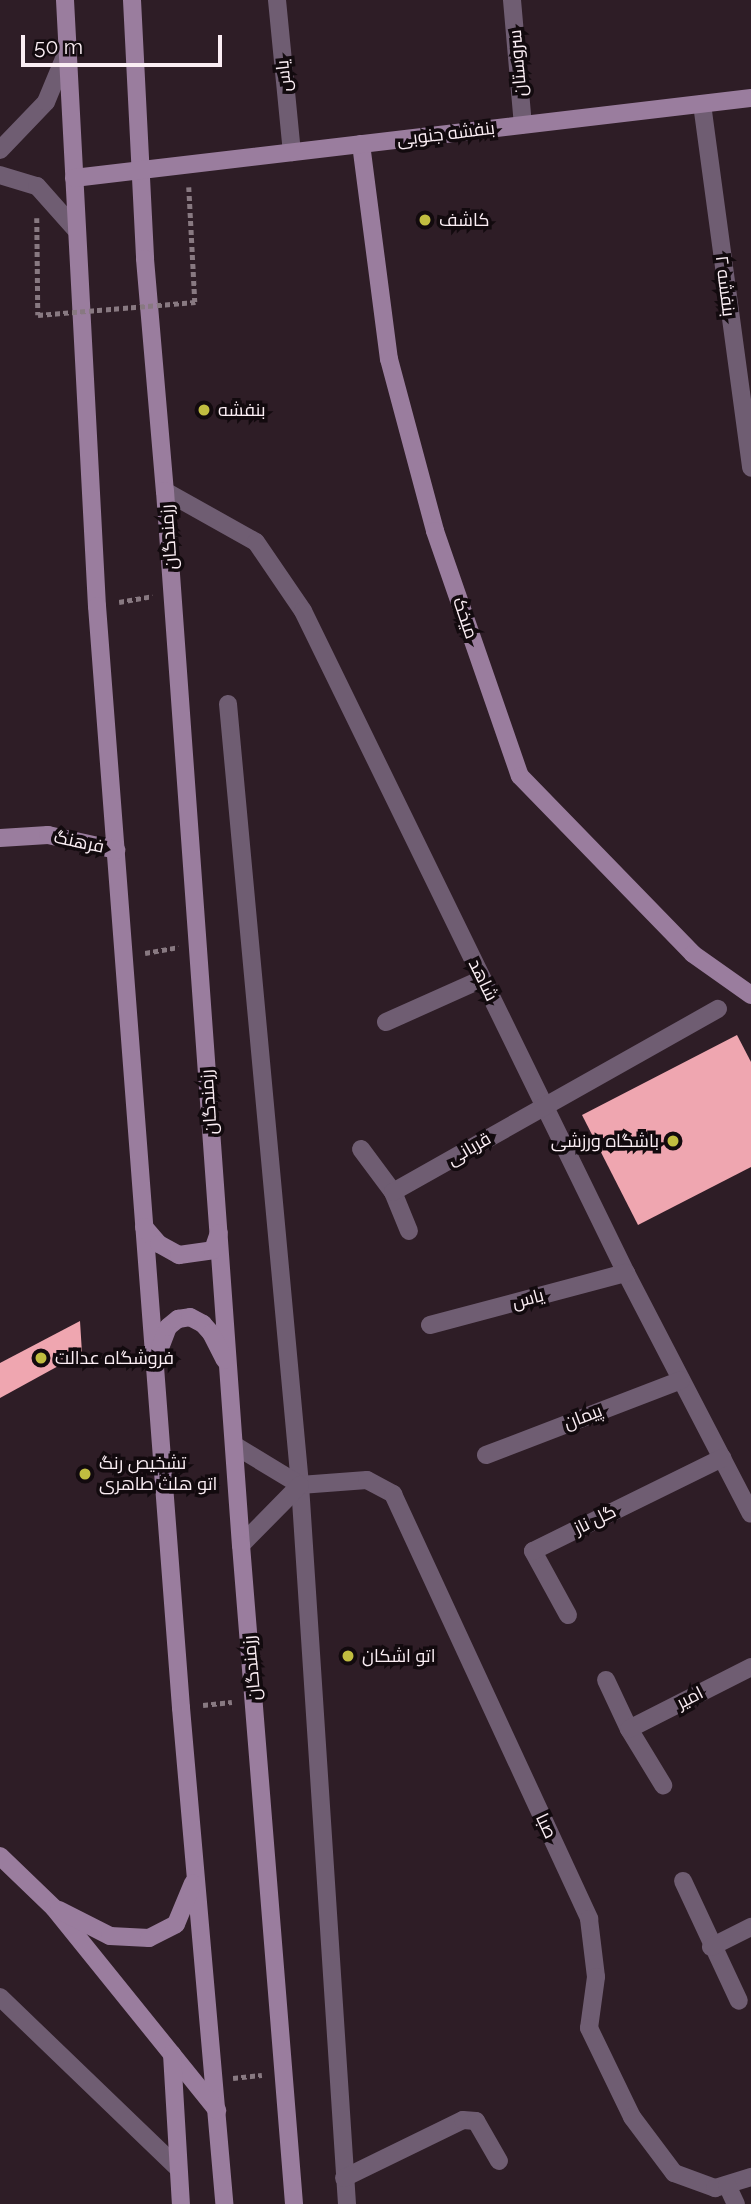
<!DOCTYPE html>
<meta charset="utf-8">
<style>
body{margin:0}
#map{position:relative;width:751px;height:2204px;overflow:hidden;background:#2e1d26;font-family:Raleway,Cairo,sans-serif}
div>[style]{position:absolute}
.building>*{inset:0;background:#efa6b0}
.path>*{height:4.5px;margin-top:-2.25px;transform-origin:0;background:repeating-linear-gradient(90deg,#887981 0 5px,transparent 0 8.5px)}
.street>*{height:18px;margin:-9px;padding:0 9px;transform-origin:9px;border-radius:9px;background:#6f5d72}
.secondary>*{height:18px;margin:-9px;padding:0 9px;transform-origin:9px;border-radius:9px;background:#9a7d9e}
.path-bridge>*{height:4.5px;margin-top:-2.25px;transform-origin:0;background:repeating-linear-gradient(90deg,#887981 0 5px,transparent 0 8.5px)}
.dots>*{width:19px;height:19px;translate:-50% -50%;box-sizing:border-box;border:4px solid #120a0e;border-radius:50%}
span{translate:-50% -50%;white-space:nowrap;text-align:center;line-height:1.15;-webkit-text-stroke:7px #120a0e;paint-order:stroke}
.street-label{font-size:18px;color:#fbeef4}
.poi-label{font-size:18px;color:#fbeef4}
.left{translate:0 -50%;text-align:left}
.right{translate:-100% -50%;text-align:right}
.scale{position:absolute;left:21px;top:35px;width:201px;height:32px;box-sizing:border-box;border:4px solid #fbeef4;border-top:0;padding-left:9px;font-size:21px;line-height:24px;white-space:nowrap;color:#fbeef4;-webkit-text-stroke:5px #120a0e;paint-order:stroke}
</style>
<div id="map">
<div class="building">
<div style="clip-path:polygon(737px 1035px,751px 1062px,751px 1167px,638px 1225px,582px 1115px)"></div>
<div style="clip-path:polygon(80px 1321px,82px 1353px,0 1398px,0 1363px)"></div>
</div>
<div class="path">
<div style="left:189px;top:187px;width:115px;rotate:87deg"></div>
<div style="left:37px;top:218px;width:97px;rotate:89.4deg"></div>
<div style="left:119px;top:602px;width:34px;rotate:-10deg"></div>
<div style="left:145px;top:953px;width:34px;rotate:-10deg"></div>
<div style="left:203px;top:1705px;width:29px;rotate:-6deg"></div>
<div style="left:233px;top:2078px;width:29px;rotate:-6deg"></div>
</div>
<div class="street">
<div style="left:277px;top:0;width:153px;rotate:84.4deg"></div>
<div style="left:512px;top:0;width:125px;rotate:85deg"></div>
<div style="left:702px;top:104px;width:367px;rotate:82.3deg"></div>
<div style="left:0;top:150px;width:66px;rotate:-46.2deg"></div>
<div style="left:46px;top:102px;width:57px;rotate:-67.5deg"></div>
<div style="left:0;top:175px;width:39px;rotate:17deg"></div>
<div style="left:37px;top:186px;width:60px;rotate:48.4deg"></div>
<div style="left:165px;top:491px;width:104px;rotate:29.3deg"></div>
<div style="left:256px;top:542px;width:83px;rotate:55.7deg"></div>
<div style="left:303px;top:611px;width:737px;rotate:63.99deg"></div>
<div style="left:626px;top:1273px;width:271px;rotate:62.6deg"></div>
<div style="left:228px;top:704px;width:784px;rotate:84.73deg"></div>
<div style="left:300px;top:1485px;width:721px;rotate:86.26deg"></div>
<div style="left:386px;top:1022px;width:105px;rotate:-24.1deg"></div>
<div style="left:361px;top:1149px;width:54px;rotate:53.3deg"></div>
<div style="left:393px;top:1192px;width:42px;rotate:67.7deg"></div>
<div style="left:393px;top:1192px;width:373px;rotate:-29.4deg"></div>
<div style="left:430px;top:1325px;width:203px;rotate:-14.9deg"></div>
<div style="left:234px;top:1445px;width:77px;rotate:31.2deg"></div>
<div style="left:300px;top:1485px;width:67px;rotate:-4.3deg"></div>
<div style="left:367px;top:1480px;width:30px;rotate:28deg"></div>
<div style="left:393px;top:1494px;width:468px;rotate:65.2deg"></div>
<div style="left:589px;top:1919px;width:58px;rotate:83.1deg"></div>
<div style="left:596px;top:1977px;width:51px;rotate:97.8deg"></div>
<div style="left:589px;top:2028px;width:99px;rotate:64.2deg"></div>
<div style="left:632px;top:2117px;width:70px;rotate:53.1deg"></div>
<div style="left:674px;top:2173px;width:44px;rotate:20.1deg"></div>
<div style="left:715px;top:2188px;width:38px;rotate:-17deg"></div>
<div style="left:486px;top:1455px;width:209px;rotate:-21deg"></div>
<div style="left:241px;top:1545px;width:84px;rotate:-45.5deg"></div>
<div style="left:568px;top:1615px;width:73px;rotate:-118.7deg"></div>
<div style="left:533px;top:1551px;width:211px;rotate:-26.2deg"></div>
<div style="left:606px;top:1680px;width:54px;rotate:64.9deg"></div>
<div style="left:629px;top:1729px;width:66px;rotate:58.7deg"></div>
<div style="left:629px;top:1729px;width:137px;rotate:-26.9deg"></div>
<div style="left:683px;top:1881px;width:132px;rotate:65deg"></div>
<div style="left:711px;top:1947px;width:45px;rotate:-26.6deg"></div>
<div style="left:0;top:1997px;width:247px;rotate:43.9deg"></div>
<div style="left:344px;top:2178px;width:132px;rotate:-26deg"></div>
<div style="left:463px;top:2120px;width:13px;rotate:4deg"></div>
<div style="left:476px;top:2121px;width:46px;rotate:60.1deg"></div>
<div style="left:727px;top:2185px;width:21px;rotate:65deg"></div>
</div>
<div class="secondary">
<div style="left:65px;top:0;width:607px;rotate:86.98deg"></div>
<div style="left:97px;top:606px;width:1105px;rotate:85.64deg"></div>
<div style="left:181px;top:1708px;width:498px;rotate:85deg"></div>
<div style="left:132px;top:0;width:259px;rotate:87.1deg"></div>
<div style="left:145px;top:259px;width:233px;rotate:85.1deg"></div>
<div style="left:165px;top:491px;width:1057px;rotate:85.88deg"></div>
<div style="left:241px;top:1545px;width:661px;rotate:85.4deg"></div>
<div style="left:361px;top:144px;width:217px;rotate:82.6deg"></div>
<div style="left:389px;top:359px;width:178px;rotate:75deg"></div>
<div style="left:435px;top:531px;width:259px;rotate:70.9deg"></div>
<div style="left:520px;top:776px;width:248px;rotate:45.8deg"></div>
<div style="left:693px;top:954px;width:71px;rotate:35.3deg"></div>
<div style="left:74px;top:178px;width:682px;rotate:-6.74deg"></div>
<div style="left:0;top:838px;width:48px;rotate:-3.6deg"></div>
<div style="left:48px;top:835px;width:70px;rotate:12.4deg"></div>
<div style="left:144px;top:1227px;width:23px;rotate:49deg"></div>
<div style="left:159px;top:1244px;width:23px;rotate:29deg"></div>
<div style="left:179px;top:1255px;width:34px;rotate:-8deg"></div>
<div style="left:213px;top:1250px;width:18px;rotate:-71deg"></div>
<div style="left:155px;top:1361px;width:36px;rotate:-69deg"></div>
<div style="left:168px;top:1327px;width:13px;rotate:-39deg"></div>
<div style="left:178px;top:1319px;width:12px;rotate:-9deg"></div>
<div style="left:190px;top:1317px;width:15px;rotate:28deg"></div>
<div style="left:203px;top:1324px;width:12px;rotate:48deg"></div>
<div style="left:211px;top:1333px;width:30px;rotate:63deg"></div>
<div style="left:0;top:1856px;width:75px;rotate:43.9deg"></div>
<div style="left:54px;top:1908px;width:260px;rotate:51.1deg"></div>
<div style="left:59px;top:1910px;width:57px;rotate:27deg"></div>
<div style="left:110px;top:1936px;width:39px;rotate:3deg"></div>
<div style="left:149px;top:1938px;width:30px;rotate:-27deg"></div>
<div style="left:176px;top:1924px;width:44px;rotate:-67.5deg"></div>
<div style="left:172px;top:2054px;width:150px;rotate:86.6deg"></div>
</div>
<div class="path-bridge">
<div style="left:38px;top:315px;width:158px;rotate:-4.7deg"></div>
</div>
<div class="dots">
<div style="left:425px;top:220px;background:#c1bd40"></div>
<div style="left:204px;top:410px;background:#c1bd40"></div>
<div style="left:673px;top:1141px;background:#c1bd40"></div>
<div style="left:41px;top:1358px;background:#c1bd40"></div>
<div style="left:85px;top:1474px;background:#c1bd40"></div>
<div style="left:348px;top:1656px;background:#c1bd40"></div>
</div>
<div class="street-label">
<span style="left:518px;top:63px;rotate:-95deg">سروستان</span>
<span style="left:284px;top:76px;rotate:-96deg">یاس</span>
<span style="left:446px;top:134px;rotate:-7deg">بنفشه جنوبی</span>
<span style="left:725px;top:286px;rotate:83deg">بنفشه ۲</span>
<span style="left:169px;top:537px;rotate:-94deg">رزمندگان</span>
<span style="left:465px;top:618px;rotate:71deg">میخک</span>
<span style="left:79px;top:842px;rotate:12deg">فرهنگ</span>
<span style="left:483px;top:980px;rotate:64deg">شاهد</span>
<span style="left:209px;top:1102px;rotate:-94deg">رزمندگان</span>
<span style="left:469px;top:1149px;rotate:-30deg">قربانی</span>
<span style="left:528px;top:1299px;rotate:-15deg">یاس</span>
<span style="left:583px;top:1417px;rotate:-21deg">پیمان</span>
<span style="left:595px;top:1520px;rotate:-26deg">گل ناز</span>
<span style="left:252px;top:1668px;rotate:-95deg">رزمندگان</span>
<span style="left:690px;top:1698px;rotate:-27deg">امیر</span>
<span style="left:546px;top:1826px;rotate:65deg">صبا</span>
</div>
<div class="poi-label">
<span class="left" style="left:439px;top:220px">کاشف</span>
<span class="left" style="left:218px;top:410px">بنفشه</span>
<span class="right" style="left:659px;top:1141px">باشگاه ورزشی</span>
<span class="left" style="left:55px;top:1358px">فروشگاه عدالت</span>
<span class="left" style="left:99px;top:1474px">تشخیص رنگ<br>اتو هلث طاهری</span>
<span class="left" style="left:362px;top:1656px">اتو اشکان</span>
</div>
<div class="scale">50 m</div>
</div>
